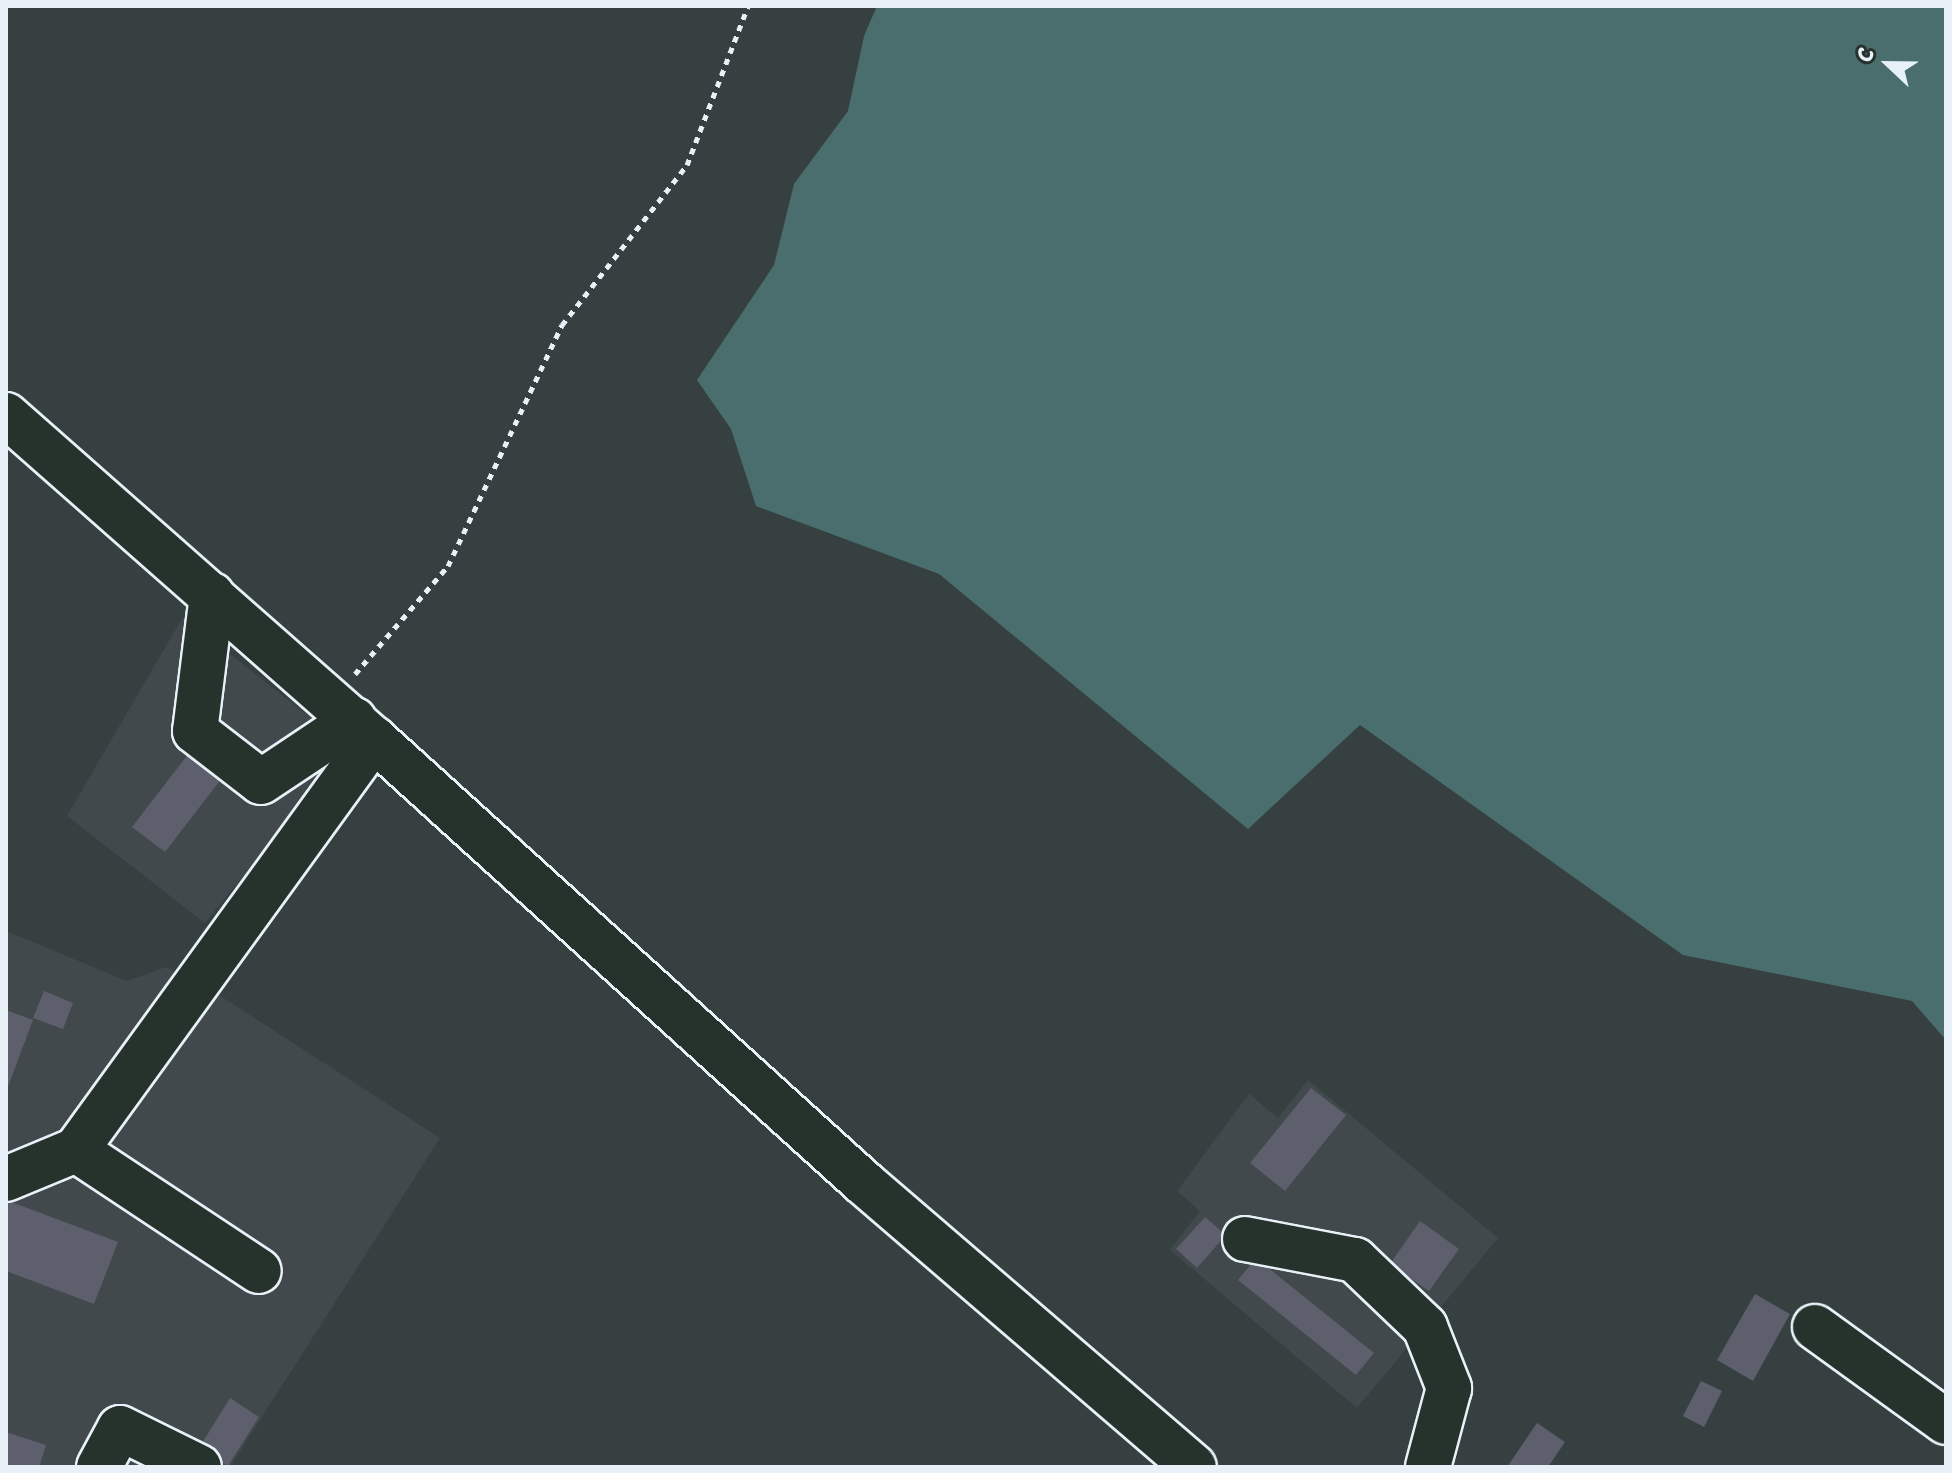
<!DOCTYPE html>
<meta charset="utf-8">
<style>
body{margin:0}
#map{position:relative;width:1952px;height:1473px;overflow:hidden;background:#364040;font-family:"Shantell Sans",sans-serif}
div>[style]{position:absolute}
.built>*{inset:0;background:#42494d}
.water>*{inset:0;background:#496e6d}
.building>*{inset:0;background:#5d5f6c}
.path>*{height:5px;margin-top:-2.5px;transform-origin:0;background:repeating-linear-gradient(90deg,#e8f1f8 0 6px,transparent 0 12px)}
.roads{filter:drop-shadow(2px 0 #e8f1f8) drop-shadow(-2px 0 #e8f1f8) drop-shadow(0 2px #e8f1f8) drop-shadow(0 -2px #e8f1f8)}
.minor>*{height:44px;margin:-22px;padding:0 22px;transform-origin:22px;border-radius:22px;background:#26332d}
.major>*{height:44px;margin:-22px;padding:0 22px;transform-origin:22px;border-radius:22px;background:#26332d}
span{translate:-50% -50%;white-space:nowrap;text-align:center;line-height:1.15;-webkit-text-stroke:6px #26332d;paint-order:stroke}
.frame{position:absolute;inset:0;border:8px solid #e8f1f8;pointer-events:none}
.north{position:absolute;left:1848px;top:24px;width:80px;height:80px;-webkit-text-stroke:6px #26332d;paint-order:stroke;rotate:292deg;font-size:22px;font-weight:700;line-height:32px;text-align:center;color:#e8f1f8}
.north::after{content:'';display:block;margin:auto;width:28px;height:36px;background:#e8f1f8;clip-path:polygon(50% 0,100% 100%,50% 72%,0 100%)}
</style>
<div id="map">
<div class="built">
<div style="clip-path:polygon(183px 617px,348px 747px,205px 923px,67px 816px)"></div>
<div style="clip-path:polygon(6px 931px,127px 981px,166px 967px,208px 988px,440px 1138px,230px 1467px,6px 1467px)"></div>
<div style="clip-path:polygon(1308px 1080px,1498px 1238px,1357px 1408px,1170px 1250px,1200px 1211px,1177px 1191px,1249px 1094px,1278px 1118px)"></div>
</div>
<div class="water">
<div style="clip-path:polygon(877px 6px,1946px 6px,1946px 1040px,1912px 1001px,1683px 955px,1360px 725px,1248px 829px,939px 574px,756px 506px,731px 429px,697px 380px,774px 265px,794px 184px,848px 111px,864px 36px)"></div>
</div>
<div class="building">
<div style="clip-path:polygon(189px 753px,222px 778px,165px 852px,132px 827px)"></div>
<div style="clip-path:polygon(44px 991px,73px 1003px,63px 1029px,33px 1018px)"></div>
<div style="clip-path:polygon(6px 1010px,33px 1020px,6px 1092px)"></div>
<div style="clip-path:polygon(1311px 1088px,1346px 1115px,1285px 1191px,1250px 1163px)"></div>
<div style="clip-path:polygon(6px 1200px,118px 1242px,94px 1304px,6px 1271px)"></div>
<div style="clip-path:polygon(1205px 1217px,1226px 1235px,1197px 1268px,1176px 1249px)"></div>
<div style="clip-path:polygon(1420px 1221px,1459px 1249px,1429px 1291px,1390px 1264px)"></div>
<div style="clip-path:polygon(1256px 1258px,1374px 1353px,1356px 1375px,1238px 1280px)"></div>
<div style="clip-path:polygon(1755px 1294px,1790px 1314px,1753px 1381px,1717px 1360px)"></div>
<div style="clip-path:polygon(1701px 1381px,1722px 1391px,1704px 1427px,1683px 1416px)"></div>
<div style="clip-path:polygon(230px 1398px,259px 1417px,228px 1466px,199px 1448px)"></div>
<div style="clip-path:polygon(1537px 1423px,1565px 1442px,1548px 1467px,1507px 1467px)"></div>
<div style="clip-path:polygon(6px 1432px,46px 1445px,39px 1467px,6px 1467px)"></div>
</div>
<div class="path">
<div style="left:355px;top:674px;width:143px;rotate:-49.3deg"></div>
<div style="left:448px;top:566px;width:267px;rotate:-64.7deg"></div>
<div style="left:562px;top:325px;width:203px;rotate:-52deg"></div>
<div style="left:687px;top:165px;width:170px;rotate:-69deg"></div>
</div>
<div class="roads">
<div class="minor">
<div style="left:212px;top:595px;width:137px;rotate:97.1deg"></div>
<div style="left:195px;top:731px;width:83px;rotate:37.7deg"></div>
<div style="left:261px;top:782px;width:112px;rotate:-33.7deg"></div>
<div style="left:76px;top:1150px;width:219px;rotate:33.5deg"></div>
<div style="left:6px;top:1179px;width:76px;rotate:-22.5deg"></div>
<div style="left:76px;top:1150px;width:508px;rotate:-54.06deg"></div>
<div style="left:1245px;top:1239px;width:112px;rotate:10.8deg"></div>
<div style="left:1355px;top:1260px;width:97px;rotate:43.7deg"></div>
<div style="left:1425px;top:1327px;width:66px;rotate:68.5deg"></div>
<div style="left:1449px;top:1388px;width:82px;rotate:104.9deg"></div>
<div style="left:1815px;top:1327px;width:162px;rotate:35.9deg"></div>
<div style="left:99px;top:1467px;width:44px;rotate:-61.7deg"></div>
<div style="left:120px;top:1428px;width:88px;rotate:26.3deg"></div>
</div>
<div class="major">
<div style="left:6px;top:415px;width:490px;rotate:41.4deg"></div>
<div style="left:374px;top:739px;width:661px;rotate:42.18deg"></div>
<div style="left:864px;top:1183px;width:435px;rotate:40.7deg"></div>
</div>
</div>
<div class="frame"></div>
<div class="north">С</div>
</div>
